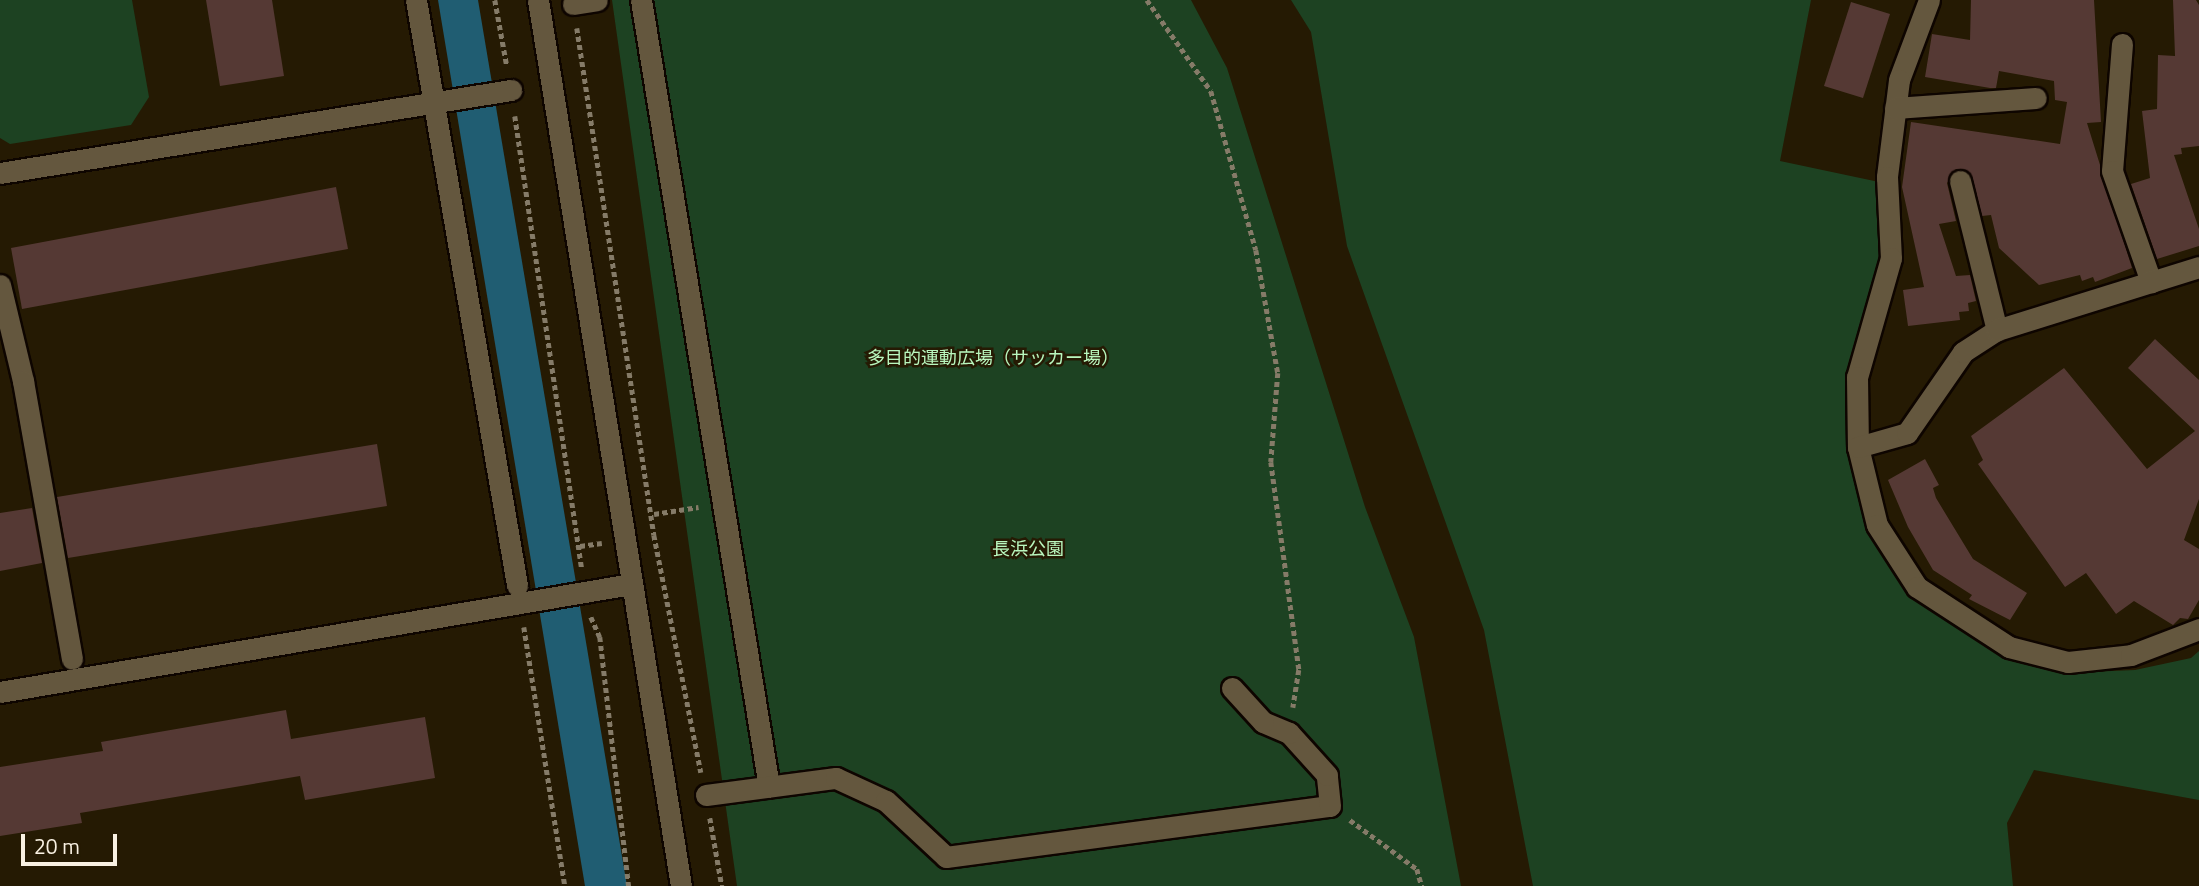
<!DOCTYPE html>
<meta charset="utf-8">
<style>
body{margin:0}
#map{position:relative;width:2199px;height:886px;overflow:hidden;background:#251a03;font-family:"Titillium Web","Noto Sans JP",sans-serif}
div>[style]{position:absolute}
.green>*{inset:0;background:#1d4222}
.water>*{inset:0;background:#205d72}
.building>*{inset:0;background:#553934}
.path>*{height:4.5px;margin-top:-2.25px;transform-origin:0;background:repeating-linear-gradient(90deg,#857b68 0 5px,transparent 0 8.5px)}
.roads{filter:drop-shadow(2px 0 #0e0500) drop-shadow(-2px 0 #0e0500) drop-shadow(0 2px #0e0500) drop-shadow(0 -2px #0e0500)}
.street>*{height:21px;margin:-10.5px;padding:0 10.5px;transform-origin:10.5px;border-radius:10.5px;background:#64573e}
.secondary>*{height:21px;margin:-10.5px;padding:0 10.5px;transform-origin:10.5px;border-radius:10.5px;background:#64573e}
span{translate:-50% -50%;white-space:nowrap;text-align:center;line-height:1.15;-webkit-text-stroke:5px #251a03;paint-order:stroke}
.park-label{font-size:18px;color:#b9f7be}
.scale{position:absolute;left:21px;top:834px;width:96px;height:32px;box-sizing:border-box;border:4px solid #f9f1e3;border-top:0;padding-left:9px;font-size:21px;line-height:24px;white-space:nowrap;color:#f9f1e3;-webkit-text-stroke:5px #251a03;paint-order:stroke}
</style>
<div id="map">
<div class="green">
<div style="clip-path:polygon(0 0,132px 0,149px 97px,131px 125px,10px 144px,0 138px)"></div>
<div style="clip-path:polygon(612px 0,1191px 0,1227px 68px,1365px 507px,1414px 637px,1461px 886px,737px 886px)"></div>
<div style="clip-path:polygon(1291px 0,1811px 0,1780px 161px,1879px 182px,1883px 255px,1850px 445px,1910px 593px,2007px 656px,2065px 673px,2135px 670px,2191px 658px,2199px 651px,2199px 800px,2034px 770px,2007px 823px,2013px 886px,1533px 886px,1484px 630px,1347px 246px,1311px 32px)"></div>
</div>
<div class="water">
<div style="clip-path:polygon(438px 0,478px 0,627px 886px,585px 886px)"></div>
</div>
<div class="building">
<div style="clip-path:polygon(206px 0,272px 0,284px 76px,220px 86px)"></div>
<div style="clip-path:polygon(1971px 0,2094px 0,2101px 122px,2087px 123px,2132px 268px,2095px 282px,2093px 277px,2082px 281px,2080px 275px,2039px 285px,1999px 248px,1991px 215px,1982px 216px,1972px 177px,1956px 169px,1947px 183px,1956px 221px,1939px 224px,1956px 276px,1970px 275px,1976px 301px,1968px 303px,1969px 311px,1959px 312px,1960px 320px,1908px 326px,1903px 290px,1924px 287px,1902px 187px,1911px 122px,2060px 144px,2067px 102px,2055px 100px,2054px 81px,1999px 71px,1996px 88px,1990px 88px,1925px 77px,1932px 34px,1970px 40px)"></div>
<div style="clip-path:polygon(2173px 0,2196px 0,2199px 5px,2199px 146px,2181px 148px,2182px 154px,2174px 155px,2199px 229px,2199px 246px,2157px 259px,2131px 184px,2150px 178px,2142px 111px,2157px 109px,2158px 55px,2175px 56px)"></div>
<div style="clip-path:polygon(1851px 2px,1890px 14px,1863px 98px,1824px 86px)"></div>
<div style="clip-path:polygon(336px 187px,348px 249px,22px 309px,11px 248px)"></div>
<div style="clip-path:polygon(2155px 339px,2199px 380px,2199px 499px,2184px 540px,2199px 549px,2199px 600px,2188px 619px,2180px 618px,2173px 625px,2134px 601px,2116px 614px,2086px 573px,2065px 587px,1978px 464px,1983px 460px,1971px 436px,2064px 368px,2147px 469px,2195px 431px,2128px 368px)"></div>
<div style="clip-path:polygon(377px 444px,387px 506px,68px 558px,57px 497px)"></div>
<div style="clip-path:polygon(1925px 459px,1939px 485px,1933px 488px,1936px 498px,1973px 559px,2027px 593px,2010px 620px,1969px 599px,1972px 595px,1933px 570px,1908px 527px,1888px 480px)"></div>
<div style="clip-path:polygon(32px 508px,42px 563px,0 571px,0 513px)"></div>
<div style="clip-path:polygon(286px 710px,291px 739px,425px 717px,435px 778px,305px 800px,300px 776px,80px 813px,82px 823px,0 836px,0 767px,103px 751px,101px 742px)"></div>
</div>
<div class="path">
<div style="left:495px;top:0;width:67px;rotate:79.7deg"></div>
<div style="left:1147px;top:0;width:111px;rotate:54.9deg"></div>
<div style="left:1211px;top:91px;width:165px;rotate:74.2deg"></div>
<div style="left:1256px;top:250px;width:125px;rotate:79.9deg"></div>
<div style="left:1278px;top:373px;width:89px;rotate:94.5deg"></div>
<div style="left:1271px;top:462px;width:210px;rotate:82.3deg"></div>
<div style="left:1299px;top:670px;width:38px;rotate:99deg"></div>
<div style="left:577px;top:28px;width:513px;rotate:81.36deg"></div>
<div style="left:654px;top:535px;width:242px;rotate:78.8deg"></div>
<div style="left:515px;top:116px;width:457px;rotate:81.6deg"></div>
<div style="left:654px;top:514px;width:45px;rotate:-9deg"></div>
<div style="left:580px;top:546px;width:22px;rotate:-8deg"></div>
<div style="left:591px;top:617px;width:22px;rotate:66deg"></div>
<div style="left:600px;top:637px;width:251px;rotate:83.4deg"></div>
<div style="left:524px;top:627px;width:262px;rotate:81deg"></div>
<div style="left:710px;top:818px;width:69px;rotate:80deg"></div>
<div style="left:1350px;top:820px;width:83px;rotate:36.2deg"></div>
<div style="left:1417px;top:869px;width:18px;rotate:74deg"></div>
</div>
<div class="roads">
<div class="street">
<div style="left:416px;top:0;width:594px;rotate:80.2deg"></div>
<div style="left:641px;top:0;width:797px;rotate:80.76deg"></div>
<div style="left:1929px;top:0;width:85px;rotate:110.6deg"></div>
<div style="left:1899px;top:80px;width:98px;rotate:97.1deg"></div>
<div style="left:1887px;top:177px;width:81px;rotate:87.2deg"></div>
<div style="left:1891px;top:258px;width:124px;rotate:105.9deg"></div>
<div style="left:1857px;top:377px;width:70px;rotate:89.2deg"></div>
<div style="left:1858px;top:447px;width:80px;rotate:76.3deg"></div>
<div style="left:1877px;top:525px;width:74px;rotate:57.2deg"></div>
<div style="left:1917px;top:587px;width:110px;rotate:33.1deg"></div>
<div style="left:2009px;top:647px;width:61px;rotate:14.3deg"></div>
<div style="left:2068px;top:662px;width:63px;rotate:-6.3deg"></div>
<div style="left:2131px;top:655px;width:73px;rotate:-20.9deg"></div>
<div style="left:573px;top:4px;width:24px;rotate:-9deg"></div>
<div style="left:2122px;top:44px;width:127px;rotate:94.5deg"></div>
<div style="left:2112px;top:171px;width:118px;rotate:70.6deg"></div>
<div style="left:1895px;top:108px;width:141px;rotate:-4.1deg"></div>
<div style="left:0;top:173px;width:518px;rotate:-9.23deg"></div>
<div style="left:1960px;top:181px;width:154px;rotate:76.1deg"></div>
<div style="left:0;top:285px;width:99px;rotate:76.5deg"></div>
<div style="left:23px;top:381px;width:282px;rotate:80deg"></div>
<div style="left:1858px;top:447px;width:51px;rotate:-15.9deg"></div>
<div style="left:1907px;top:433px;width:98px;rotate:-55.3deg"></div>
<div style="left:1963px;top:352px;width:40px;rotate:-32.9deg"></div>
<div style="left:1997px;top:330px;width:212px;rotate:-17.3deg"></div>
<div style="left:0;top:692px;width:640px;rotate:-9.71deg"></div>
<div style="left:706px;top:795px;width:131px;rotate:-7.5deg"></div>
<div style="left:836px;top:778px;width:55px;rotate:24.7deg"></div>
<div style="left:886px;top:801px;width:82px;rotate:43deg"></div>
<div style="left:946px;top:857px;width:387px;rotate:-7.6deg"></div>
<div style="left:1330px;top:806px;width:31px;rotate:-96deg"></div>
<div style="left:1327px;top:775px;width:57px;rotate:-132.1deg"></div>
<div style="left:1289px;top:733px;width:28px;rotate:-157deg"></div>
<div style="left:1263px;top:722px;width:46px;rotate:-132.4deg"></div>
</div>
<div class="secondary">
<div style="left:538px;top:0;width:897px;rotate:80.83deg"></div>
</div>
</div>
<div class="park-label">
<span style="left:993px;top:358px">多目的運動広場（サッカー場）</span>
<span style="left:1028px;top:549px">長浜公園</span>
</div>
<div class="scale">20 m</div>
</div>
